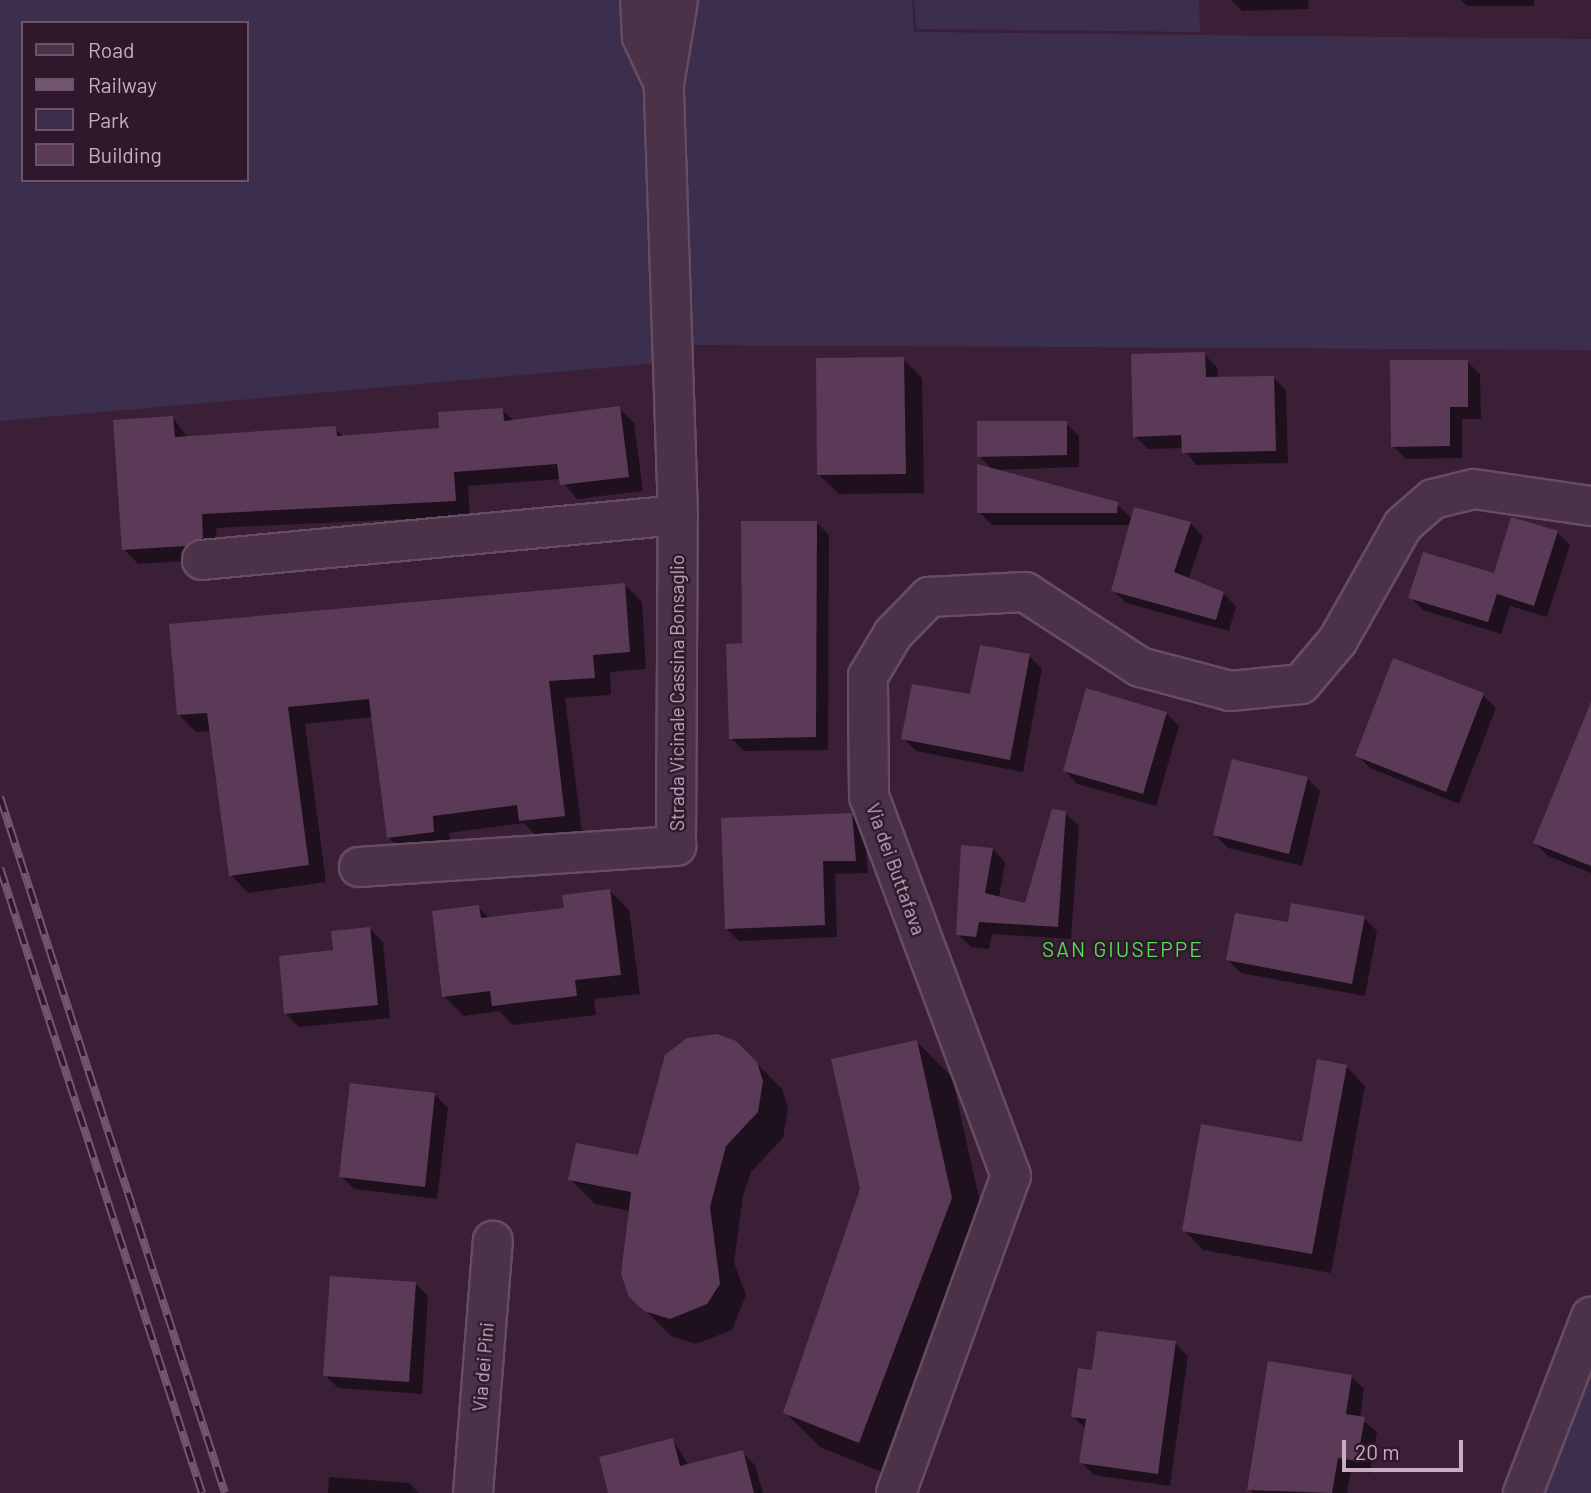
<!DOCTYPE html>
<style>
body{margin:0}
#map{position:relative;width:1591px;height:1493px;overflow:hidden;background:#3b1f37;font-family:Barlow,sans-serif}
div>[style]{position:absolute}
.green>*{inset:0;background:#3b2f4d}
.shadow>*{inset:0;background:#0007}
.building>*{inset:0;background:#5b3a57}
.roads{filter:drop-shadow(2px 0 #664d62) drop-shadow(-2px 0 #664d62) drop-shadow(0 2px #664d62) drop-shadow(0 -2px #664d62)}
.minor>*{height:38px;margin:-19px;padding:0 19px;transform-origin:19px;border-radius:19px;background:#4b3248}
.rail>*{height:8px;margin-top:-4px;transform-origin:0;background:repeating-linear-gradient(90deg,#2f182c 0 16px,#755670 0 32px);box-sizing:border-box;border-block:2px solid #755670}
span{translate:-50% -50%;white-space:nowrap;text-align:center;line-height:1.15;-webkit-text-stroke:5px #2f182c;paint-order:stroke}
.street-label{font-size:19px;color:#c8adc3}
.neighbourhood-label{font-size:21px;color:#53df51;letter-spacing:2px}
.legend{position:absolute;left:21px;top:21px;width:228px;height:161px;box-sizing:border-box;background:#2f182c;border:2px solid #6c5468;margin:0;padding:9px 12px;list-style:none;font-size:21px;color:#c8adc3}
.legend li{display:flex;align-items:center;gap:14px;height:35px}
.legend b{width:35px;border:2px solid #6c5468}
.scale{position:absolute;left:1342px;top:1440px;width:121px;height:32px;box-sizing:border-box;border:4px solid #c8adc3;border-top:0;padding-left:9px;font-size:21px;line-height:24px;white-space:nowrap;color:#c8adc3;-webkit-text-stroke:5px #2f182c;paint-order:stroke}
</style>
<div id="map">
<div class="green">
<div style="clip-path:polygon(evenodd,0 0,912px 0,914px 32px,1591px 39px,1591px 350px,693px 345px,692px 360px,0 421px,0 0,23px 23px,247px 23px,247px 180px,23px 180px,23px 23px)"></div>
<div style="clip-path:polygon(914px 0,1199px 0,1200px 32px,916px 29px)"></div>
<div style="clip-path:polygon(1591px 1340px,1591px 1493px,1533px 1493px)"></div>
</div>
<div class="shadow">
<div style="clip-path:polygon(1231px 0,1308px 0,1309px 9px,1242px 11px)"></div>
<div style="clip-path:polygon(1461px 0,1534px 0,1534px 6px,1467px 6px)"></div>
<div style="clip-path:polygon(1204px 354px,1217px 367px,1218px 379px,1273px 377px,1286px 390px,1288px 463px,1196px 465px,1183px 448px,1148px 449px,1135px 436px)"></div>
<div style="clip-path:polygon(903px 359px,922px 378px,924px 493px,839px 494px,819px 475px)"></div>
<div style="clip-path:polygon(1467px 361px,1480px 374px,1481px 419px,1462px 419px,1462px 458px,1406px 459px,1393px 446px)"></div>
<div style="clip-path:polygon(619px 408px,634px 423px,643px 491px,577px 499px,561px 479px,468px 486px,470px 516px,216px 528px,218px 553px,202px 560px,138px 564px,124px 549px,173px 418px,188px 438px,335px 428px,345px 438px,441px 430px,502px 410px,514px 421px)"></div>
<div style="clip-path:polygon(1066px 423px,1079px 436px,1079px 467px,993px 470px,979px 456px)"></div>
<div style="clip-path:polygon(1117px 504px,1132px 519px,1135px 509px,1191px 524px,1203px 537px,1188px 580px,1223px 593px,1236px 606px,1229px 631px,1126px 603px,1113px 590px,1131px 525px,992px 525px,979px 512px)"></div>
<div style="clip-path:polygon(816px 522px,829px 535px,828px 750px,744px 751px,731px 738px,744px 645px)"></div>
<div style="clip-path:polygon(1557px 532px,1570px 545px,1547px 617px,1510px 606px,1501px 634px,1423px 610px,1410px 597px,1495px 576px)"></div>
<div style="clip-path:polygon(625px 585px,642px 602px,646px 669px,610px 672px,611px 695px,565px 698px,582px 833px,538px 838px,524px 823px,449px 833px,451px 849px,406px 855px,388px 837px,373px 717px,305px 724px,326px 882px,248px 893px,231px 875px,211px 731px,196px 732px,178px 714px)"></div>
<div style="clip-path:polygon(1029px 656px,1042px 669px,1023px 772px,916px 751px,903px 738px)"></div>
<div style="clip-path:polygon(1394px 660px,1483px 695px,1496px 708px,1459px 804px,1370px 768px,1357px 755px)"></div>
<div style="clip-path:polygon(1166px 713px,1179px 726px,1156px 806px,1077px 784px,1065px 771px)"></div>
<div style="clip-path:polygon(1591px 742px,1591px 873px,1548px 856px,1535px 843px)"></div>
<div style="clip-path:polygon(1307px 778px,1320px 791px,1302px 866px,1228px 848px,1215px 835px)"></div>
<div style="clip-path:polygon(1065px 813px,1079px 826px,1071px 939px,992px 934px,989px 949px,971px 947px,958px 934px,993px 849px,1005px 862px,999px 898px,1027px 905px)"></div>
<div style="clip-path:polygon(851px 815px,864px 828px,868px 873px,835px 874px,837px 937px,739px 941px,726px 928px)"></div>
<div style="clip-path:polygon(610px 891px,629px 910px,640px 994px,594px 999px,596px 1015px,513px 1025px,499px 1011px,464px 1016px,444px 996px,478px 907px,490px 919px,566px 909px)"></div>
<div style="clip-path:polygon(1364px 918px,1377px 931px,1365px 996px,1241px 973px,1228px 960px,1289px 924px)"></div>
<div style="clip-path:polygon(370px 929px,383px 942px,390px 1018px,299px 1027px,286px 1014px,335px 952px)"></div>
<div style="clip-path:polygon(735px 1042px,782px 1089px,788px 1108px,783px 1138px,751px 1172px,743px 1196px,734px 1262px,746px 1295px,732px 1330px,696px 1344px,671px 1336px,631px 1296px,630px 1211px,595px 1204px,570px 1179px,640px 1157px)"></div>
<div style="clip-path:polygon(917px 1042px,952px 1077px,987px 1234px,894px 1477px,820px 1447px,785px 1412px)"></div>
<div style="clip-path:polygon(1346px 1066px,1365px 1086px,1331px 1273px,1203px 1250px,1184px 1230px,1303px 1144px)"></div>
<div style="clip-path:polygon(435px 1095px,448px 1108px,437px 1199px,354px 1189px,341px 1176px)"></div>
<div style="clip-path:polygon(415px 1283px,428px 1296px,422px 1394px,338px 1388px,325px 1375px)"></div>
<div style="clip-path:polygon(1175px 1343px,1188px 1356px,1170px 1486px,1094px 1475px,1081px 1462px,1086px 1429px,1073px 1416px)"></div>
<div style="clip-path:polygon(1351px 1376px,1364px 1389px,1360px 1418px,1377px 1432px,1370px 1473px,1351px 1470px,1347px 1493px,1253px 1493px,1249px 1489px)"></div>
<div style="clip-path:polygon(673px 1440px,689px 1466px,742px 1452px,755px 1465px,763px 1493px,610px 1493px)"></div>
<div style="clip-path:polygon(329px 1477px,409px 1483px,419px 1493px,328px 1493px)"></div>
</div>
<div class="building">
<div style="clip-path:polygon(1205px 352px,1206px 377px,1274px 376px,1276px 451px,1182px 453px,1181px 435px,1133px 437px,1131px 354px)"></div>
<div style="clip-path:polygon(904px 357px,906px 474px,817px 475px,816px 358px)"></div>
<div style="clip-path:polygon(1390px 360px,1468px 360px,1468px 407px,1450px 407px,1450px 446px,1391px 447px)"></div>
<div style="clip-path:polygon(620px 406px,629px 477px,560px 485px,557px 464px,454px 472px,456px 501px,202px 514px,203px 538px,186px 546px,122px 550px,113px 420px,173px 416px,175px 437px,336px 426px,337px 436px,439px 428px,438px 412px,503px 408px,504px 421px)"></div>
<div style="clip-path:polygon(977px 421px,1067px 421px,1067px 455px,977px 457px)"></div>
<div style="clip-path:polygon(977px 464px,1118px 502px,1117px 513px,977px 513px)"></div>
<div style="clip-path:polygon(1134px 507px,1191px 522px,1174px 572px,1224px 592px,1216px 620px,1111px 591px)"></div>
<div style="clip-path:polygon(1511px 517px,1558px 531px,1534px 606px,1497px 594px,1488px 622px,1408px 598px,1423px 552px,1494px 573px)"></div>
<div style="clip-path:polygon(741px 521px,817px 521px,816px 737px,729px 739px,726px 644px,742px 643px)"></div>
<div style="clip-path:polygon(625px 583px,630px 652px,593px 655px,595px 678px,549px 681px,565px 816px,519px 821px,517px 805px,433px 816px,434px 832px,387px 838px,369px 699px,288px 707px,309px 865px,229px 876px,207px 713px,177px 715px,169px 624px)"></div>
<div style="clip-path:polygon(980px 645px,1030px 654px,1010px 760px,901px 739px,912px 684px,970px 694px)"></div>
<div style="clip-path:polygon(1393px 658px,1484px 693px,1446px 792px,1355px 756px)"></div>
<div style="clip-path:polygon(1086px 688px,1167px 712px,1143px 794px,1063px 771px)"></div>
<div style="clip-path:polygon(1591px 702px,1591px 866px,1533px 843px)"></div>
<div style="clip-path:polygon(1232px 759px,1308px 777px,1289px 854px,1213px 835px)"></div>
<div style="clip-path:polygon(1052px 809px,1066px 811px,1058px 927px,979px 922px,976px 937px,956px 935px,961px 845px,993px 848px,985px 893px,1025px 903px)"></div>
<div style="clip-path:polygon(852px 813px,856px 861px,823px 861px,825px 925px,725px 929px,721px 818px)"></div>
<div style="clip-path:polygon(610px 889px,621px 975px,575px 980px,577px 996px,492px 1006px,490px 991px,442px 997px,432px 911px,479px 905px,481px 918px,564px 908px,562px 895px)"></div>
<div style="clip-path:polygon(1291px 903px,1365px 916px,1352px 984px,1226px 960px,1235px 913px,1288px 922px)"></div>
<div style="clip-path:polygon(370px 927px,378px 1005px,284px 1014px,279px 956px,333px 950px,331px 931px)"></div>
<div style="clip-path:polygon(717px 1034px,736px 1041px,757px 1062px,763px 1081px,758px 1112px,726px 1146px,710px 1207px,720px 1284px,707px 1304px,670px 1319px,644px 1311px,629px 1297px,621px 1274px,631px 1192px,568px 1180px,576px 1143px,638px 1155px,665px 1055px,687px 1038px)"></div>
<div style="clip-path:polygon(917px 1040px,952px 1198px,859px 1443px,783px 1413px,860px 1189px,831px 1059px)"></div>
<div style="clip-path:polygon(1317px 1059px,1347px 1065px,1312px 1254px,1182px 1231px,1201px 1124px,1302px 1142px)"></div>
<div style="clip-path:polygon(350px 1083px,435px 1093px,425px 1187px,339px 1177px)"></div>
<div style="clip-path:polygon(330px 1276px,416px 1282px,409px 1382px,323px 1376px)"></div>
<div style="clip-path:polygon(1097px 1331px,1176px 1341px,1158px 1474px,1079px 1463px,1086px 1419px,1071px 1417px,1078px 1368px,1092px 1370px)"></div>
<div style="clip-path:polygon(1268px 1361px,1352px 1375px,1346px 1414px,1365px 1417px,1357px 1461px,1338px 1458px,1332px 1493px,1247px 1490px)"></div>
<div style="clip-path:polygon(673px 1438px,680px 1466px,743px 1450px,754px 1493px,608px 1493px,599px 1457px)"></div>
</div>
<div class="roads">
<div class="minor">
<div style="left:664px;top:84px;width:85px;rotate:-80.5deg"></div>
<div style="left:202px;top:560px;width:478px;rotate:-5.4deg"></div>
<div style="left:359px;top:867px;width:318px;rotate:-3.8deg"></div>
<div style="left:676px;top:846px;width:331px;rotate:-89.7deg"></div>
<div style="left:678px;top:515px;width:431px;rotate:-91.9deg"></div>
<div style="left:664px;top:84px;width:52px;rotate:-115.1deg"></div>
<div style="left:642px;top:37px;width:37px;rotate:-93deg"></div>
<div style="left:473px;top:1493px;width:253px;rotate:-85.5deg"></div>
<div style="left:896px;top:1493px;width:337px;rotate:-70.1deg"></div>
<div style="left:1011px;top:1176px;width:405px;rotate:-110.5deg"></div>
<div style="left:869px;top:797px;width:121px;rotate:-90.5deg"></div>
<div style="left:868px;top:676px;width:49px;rotate:-59.2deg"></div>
<div style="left:893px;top:634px;width:52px;rotate:-45.8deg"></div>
<div style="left:929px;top:597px;width:96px;rotate:-3deg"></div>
<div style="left:1025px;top:592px;width:137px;rotate:33.1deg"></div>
<div style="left:1140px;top:667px;width:93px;rotate:14.9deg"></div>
<div style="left:1230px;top:691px;width:71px;rotate:-5.6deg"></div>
<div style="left:1301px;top:684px;width:57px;rotate:-49.9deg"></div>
<div style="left:1338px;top:640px;width:132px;rotate:-60.5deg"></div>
<div style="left:1403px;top:525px;width:40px;rotate:-41deg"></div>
<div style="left:1433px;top:499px;width:42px;rotate:-13.7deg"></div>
<div style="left:1474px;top:489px;width:118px;rotate:8.3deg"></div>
<div style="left:1523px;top:1493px;width:189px;rotate:-68.9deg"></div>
</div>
</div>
<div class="rail">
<div style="left:0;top:797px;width:731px;rotate:72.09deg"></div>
<div style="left:0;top:868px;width:657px;rotate:72.09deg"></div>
</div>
<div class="street-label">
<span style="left:677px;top:693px;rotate:-90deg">Strada Vicinale Cassina Bonsaglio</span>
<span style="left:896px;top:869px;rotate:70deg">Via dei Buttafava</span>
<span style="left:483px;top:1367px;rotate:-85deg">Via dei Pini</span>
</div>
<div class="neighbourhood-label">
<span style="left:1123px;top:949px">SAN GIUSEPPE</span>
</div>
<ul class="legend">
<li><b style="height:9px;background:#4b3248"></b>Road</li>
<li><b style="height:9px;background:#755670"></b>Railway</li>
<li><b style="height:19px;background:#3b2f4d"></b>Park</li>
<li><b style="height:19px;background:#5b3a57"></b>Building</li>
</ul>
<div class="scale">20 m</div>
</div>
